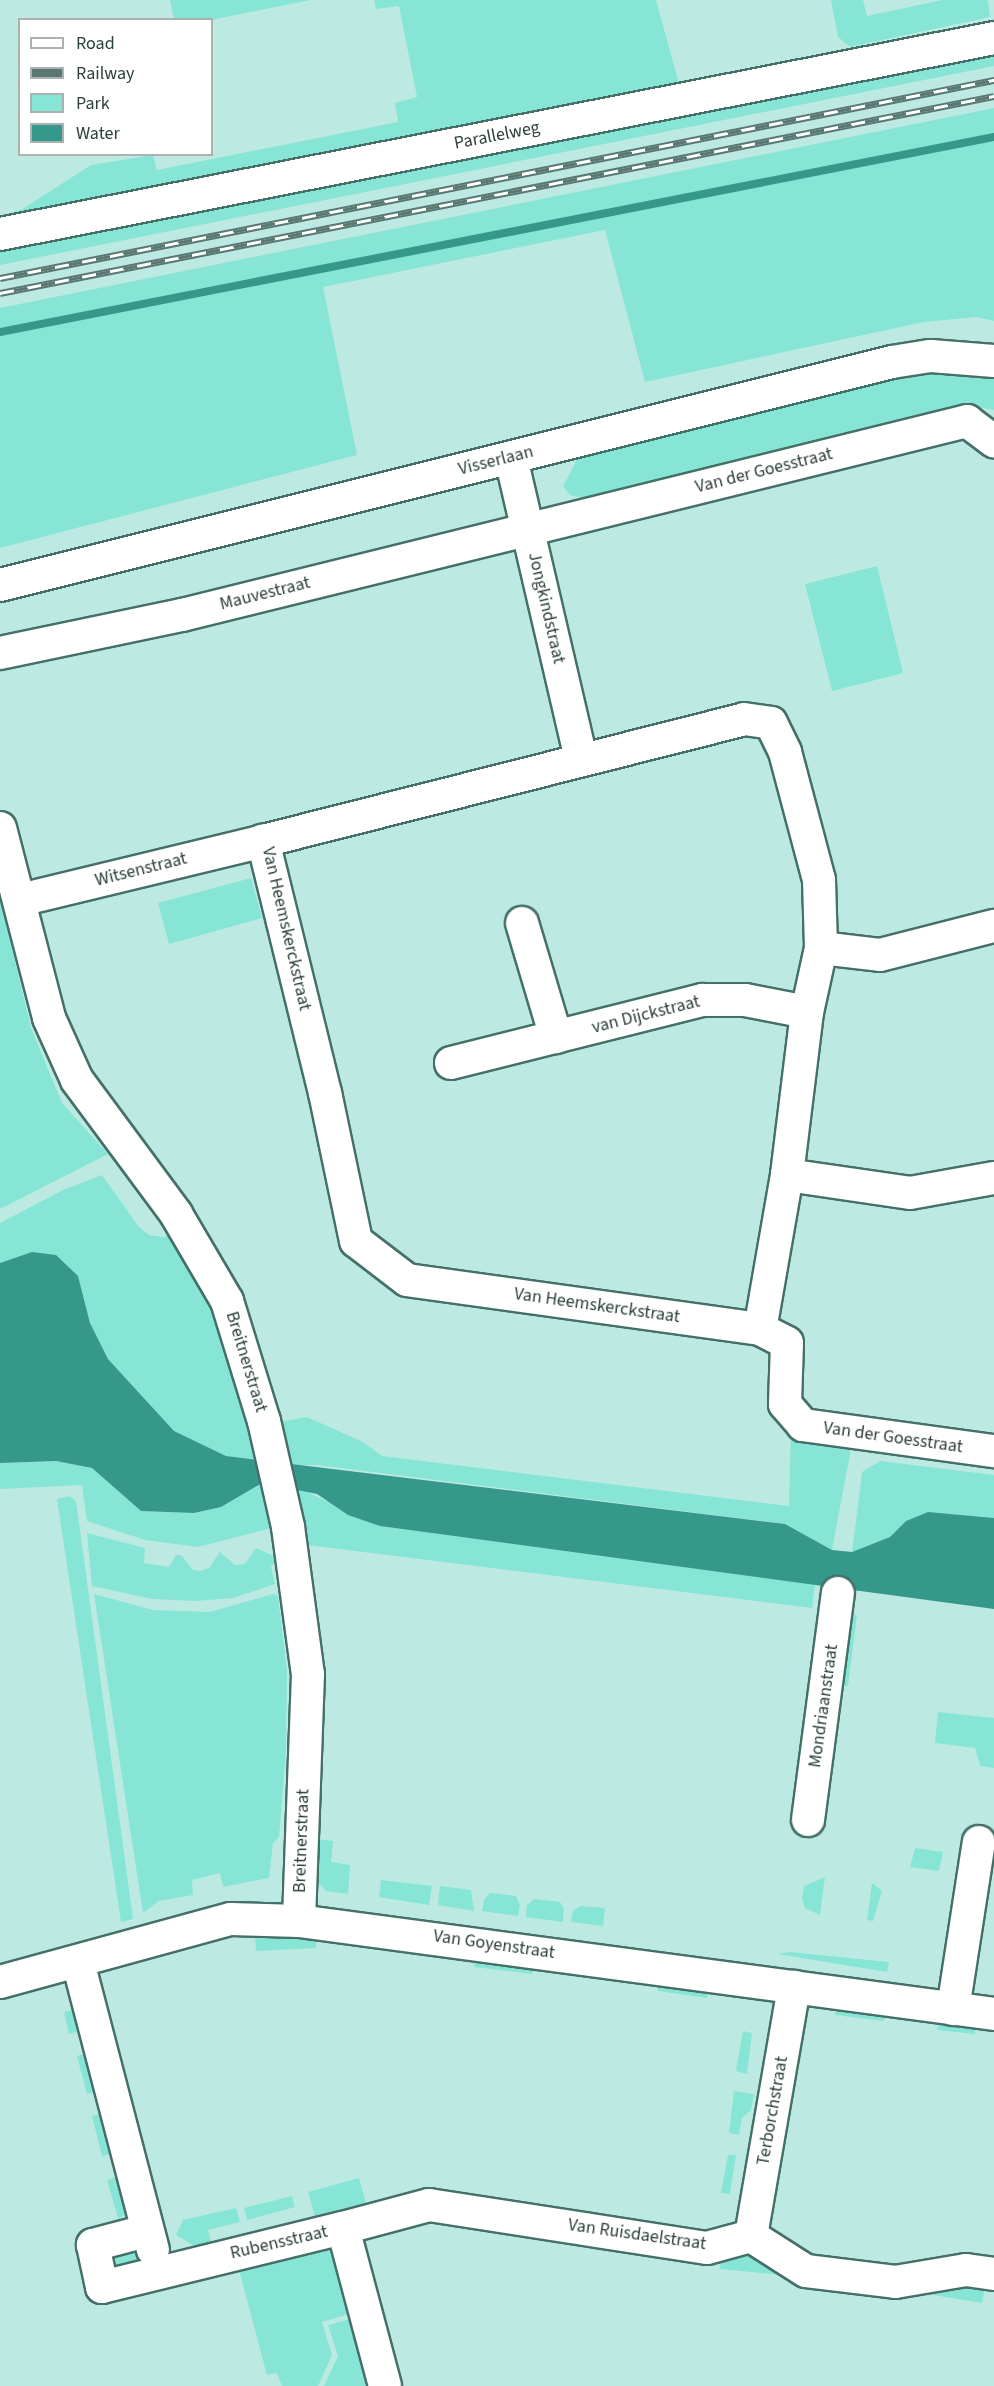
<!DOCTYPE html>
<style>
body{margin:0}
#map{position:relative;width:994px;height:2386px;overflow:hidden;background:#bceae2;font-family:"Source Sans 3",sans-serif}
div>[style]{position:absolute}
.green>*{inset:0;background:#87e5d6}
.water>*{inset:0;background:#36988b}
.stream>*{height:8px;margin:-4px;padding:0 4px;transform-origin:4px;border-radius:4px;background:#36988b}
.roads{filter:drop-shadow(2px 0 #457069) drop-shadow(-2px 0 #457069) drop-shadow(0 2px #457069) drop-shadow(0 -2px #457069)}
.minor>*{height:32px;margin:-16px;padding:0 16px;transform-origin:16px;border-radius:16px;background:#fff}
.rail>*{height:7px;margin-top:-3.5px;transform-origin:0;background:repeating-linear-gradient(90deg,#fff 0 14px,#5b7772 0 28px);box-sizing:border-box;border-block:2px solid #5b7772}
span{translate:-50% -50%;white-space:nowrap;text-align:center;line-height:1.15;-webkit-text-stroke:6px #fff;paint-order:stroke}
.street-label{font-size:18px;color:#2d3f3c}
.legend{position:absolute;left:18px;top:18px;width:195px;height:138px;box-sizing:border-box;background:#fff;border:2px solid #abb2b1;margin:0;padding:8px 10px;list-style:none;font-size:18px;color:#2d3f3c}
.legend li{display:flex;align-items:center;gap:12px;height:30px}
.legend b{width:30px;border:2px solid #abb2b1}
</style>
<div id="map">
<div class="green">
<div style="clip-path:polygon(170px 0,310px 0,211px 20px,174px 19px)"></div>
<div style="clip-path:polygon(374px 0,656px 0,679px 84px,0 225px,0 216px,21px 210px,91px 165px,153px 155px,157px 170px,398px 122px,395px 103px,417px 97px,399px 6px,376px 9px)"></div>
<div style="clip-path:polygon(831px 0,863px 0,867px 16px,942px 0,988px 0,990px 17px,850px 47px,838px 37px)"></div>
<div style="clip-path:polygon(994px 46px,994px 66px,0 265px,0 241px)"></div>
<div style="clip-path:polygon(994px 108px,994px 321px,977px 317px,924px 322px,645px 382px,605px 230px,323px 287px,357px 455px,0 548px,0 308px)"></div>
<div style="clip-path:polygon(967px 368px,994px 375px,994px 410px,968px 405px,584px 498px,570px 495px,563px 486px,579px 456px,903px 373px)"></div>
<div style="clip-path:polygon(877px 566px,903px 673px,832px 691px,805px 584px)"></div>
<div style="clip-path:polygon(251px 878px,262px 918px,169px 944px,158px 903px)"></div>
<div style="clip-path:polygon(0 899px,31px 1028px,62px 1103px,108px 1154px,0 1209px)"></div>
<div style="clip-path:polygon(102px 1175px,139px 1227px,149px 1235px,164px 1237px,173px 1232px,192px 1262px,223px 1331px,257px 1461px,226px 1456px,174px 1431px,108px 1359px,90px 1323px,78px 1276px,32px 1252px,0 1263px,0 1223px,63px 1190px)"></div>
<div style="clip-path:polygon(307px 1417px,363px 1442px,382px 1456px,789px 1506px,791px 1428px,852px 1444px,832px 1550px,785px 1524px,317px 1465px,291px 1465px,279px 1422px)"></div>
<div style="clip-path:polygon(56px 1461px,92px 1468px,141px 1511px,194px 1513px,221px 1507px,261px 1483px,272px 1528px,198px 1547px,145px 1540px,87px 1521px,82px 1485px,0 1489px,0 1463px)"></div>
<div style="clip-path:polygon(880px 1461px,994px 1475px,994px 1518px,928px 1512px,906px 1521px,890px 1537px,852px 1552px,862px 1472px)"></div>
<div style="clip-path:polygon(296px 1487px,380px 1526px,815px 1584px,812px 1608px,307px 1545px)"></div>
<div style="clip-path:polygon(70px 1496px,76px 1501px,133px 1919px,121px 1922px,57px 1499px)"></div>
<div style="clip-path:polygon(87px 1533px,145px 1548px,144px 1563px,169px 1567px,176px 1555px,181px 1555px,193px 1570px,200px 1571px,209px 1568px,220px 1552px,235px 1565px,245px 1564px,256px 1548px,278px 1558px,271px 1567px,275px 1584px,233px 1598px,195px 1601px,152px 1599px,92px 1586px)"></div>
<div style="clip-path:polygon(94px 1594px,153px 1610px,210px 1612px,273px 1594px,278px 1596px,287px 1671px,286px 1751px,279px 1837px,273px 1843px,269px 1878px,223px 1887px,220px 1873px,192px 1880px,193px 1895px,159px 1901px,143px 1913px)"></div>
<div style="clip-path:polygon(845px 1614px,857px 1615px,848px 1686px,836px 1684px)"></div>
<div style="clip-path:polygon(938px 1712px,994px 1718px,994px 1768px,980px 1766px,975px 1748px,935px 1743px)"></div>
<div style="clip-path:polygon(310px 1838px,333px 1841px,331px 1862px,350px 1865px,348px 1894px,326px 1891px,309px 1872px)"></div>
<div style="clip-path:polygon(915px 1848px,943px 1852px,939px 1871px,910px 1867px)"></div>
<div style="clip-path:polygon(825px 1877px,820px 1915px,805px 1908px,802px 1899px,804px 1886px)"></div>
<div style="clip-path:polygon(381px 1880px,432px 1886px,429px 1905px,379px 1897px)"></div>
<div style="clip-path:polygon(872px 1883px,882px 1891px,873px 1921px,867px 1920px)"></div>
<div style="clip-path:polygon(440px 1886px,471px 1890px,474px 1911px,438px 1905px)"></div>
<div style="clip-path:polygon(490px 1893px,516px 1896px,520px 1905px,518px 1916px,482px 1911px,484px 1900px)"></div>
<div style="clip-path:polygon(534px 1899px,560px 1902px,564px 1909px,563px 1922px,526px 1917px,527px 1905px)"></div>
<div style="clip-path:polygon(580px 1906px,605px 1908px,603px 1926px,571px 1922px,573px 1911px)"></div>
<div style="clip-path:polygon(289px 1935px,316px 1938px,316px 1948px,256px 1951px,255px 1936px)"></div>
<div style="clip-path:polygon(790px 1952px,889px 1962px,887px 1972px,777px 1954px)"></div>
<div style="clip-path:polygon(475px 1959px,534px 1968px,532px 1974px,474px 1967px)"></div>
<div style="clip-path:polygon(659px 1985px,708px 1994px,707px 1998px,658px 1991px)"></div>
<div style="clip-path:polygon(81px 2008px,87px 2029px,69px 2034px,64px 2012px)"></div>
<div style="clip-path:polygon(836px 2011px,884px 2016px,884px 2021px,835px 2015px)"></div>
<div style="clip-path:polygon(939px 2022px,975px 2027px,975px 2034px,937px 2030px)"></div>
<div style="clip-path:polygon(743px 2031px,752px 2033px,747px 2074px,736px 2071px)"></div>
<div style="clip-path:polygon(94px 2051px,103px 2089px,87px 2094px,77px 2056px)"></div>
<div style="clip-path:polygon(734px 2091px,754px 2094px,751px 2110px,742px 2118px,739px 2135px,729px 2133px)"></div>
<div style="clip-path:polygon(108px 2112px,119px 2152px,102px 2156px,92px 2116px)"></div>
<div style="clip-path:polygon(728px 2155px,736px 2155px,730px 2194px,721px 2193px)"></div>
<div style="clip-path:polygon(123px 2175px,134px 2213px,118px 2218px,107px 2180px)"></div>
<div style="clip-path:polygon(359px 2178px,368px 2211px,317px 2224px,308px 2192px)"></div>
<div style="clip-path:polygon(292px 2196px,295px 2207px,247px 2220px,244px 2208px)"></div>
<div style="clip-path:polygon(236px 2208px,240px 2222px,208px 2230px,213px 2248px,201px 2250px,176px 2235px,183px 2220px)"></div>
<div style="clip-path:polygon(146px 2241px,147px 2253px,141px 2266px,107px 2269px,111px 2251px)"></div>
<div style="clip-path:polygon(330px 2247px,334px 2249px,353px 2313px,322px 2322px,332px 2355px,318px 2386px,282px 2386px,277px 2373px,267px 2375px,239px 2270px)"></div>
<div style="clip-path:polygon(742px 2247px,763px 2256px,783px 2275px,720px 2269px,721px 2251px)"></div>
<div style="clip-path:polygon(986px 2282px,982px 2303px,915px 2292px)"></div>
<div style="clip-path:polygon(358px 2317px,375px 2386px,324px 2386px,338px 2356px,328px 2325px)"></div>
</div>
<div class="water">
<div style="clip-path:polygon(32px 1252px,56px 1255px,78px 1276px,90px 1323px,108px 1359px,174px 1431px,226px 1456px,785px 1524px,832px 1550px,852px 1552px,890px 1537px,906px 1521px,928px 1512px,994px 1518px,994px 1609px,380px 1526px,348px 1515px,317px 1494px,262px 1483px,221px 1507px,194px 1513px,141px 1511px,92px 1468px,56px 1461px,0 1463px,0 1263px)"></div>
</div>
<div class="stream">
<div style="left:0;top:332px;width:1013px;rotate:-11.1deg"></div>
</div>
<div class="roads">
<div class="minor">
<div style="left:0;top:234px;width:1013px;rotate:-11.15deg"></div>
<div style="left:511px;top:458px;width:308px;rotate:76.9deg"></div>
<div style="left:0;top:585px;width:919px;rotate:-14.04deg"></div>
<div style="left:892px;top:362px;width:39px;rotate:-9deg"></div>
<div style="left:931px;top:356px;width:63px;rotate:4.5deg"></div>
<div style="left:0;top:653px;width:186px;rotate:-11.8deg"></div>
<div style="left:182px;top:615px;width:809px;rotate:-13.88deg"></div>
<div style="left:967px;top:421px;width:34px;rotate:37deg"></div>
<div style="left:744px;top:719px;width:27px;rotate:8deg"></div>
<div style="left:771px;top:723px;width:32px;rotate:64deg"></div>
<div style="left:785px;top:752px;width:132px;rotate:75.1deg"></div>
<div style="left:819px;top:880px;width:68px;rotate:88.3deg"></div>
<div style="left:821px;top:948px;width:66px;rotate:102.3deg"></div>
<div style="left:807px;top:1012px;width:164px;rotate:97deg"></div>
<div style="left:787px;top:1175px;width:156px;rotate:99.9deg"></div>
<div style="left:760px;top:1329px;width:356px;rotate:-172.1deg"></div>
<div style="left:407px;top:1280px;width:64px;rotate:-142.6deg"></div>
<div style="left:356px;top:1241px;width:151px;rotate:-101.8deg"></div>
<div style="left:325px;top:1093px;width:260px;rotate:-103.8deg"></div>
<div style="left:263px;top:841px;width:496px;rotate:-14.2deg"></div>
<div style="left:0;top:828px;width:196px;rotate:75.5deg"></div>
<div style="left:49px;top:1018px;width:68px;rotate:65.7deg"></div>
<div style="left:77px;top:1080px;width:167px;rotate:53.5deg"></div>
<div style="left:176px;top:1214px;width:101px;rotate:59.6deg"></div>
<div style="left:227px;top:1301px;width:126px;rotate:72.9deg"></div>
<div style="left:264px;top:1421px;width:109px;rotate:77.2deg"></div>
<div style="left:288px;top:1527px;width:148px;rotate:82.3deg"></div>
<div style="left:308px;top:1674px;width:247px;rotate:92.1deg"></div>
<div style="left:20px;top:900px;width:250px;rotate:-13.6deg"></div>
<div style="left:522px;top:923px;width:119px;rotate:73.4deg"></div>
<div style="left:821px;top:948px;width:59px;rotate:6.8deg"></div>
<div style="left:880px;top:955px;width:118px;rotate:-14.3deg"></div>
<div style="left:451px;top:1063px;width:259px;rotate:-14.1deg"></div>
<div style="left:702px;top:1000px;width:43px"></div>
<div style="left:745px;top:1000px;width:63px;rotate:11deg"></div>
<div style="left:787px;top:1175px;width:124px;rotate:8.3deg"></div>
<div style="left:910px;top:1193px;width:85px;rotate:-10.1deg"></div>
<div style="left:760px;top:1329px;width:30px;rotate:27deg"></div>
<div style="left:787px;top:1343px;width:61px;rotate:91.9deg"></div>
<div style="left:785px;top:1404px;width:28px;rotate:49deg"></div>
<div style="left:803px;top:1425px;width:193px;rotate:7.8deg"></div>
<div style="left:808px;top:1820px;width:229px;rotate:-82.5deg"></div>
<div style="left:78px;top:1962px;width:297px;rotate:75.4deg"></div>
<div style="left:0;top:1982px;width:239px;rotate:-15.3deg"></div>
<div style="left:231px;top:1919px;width:68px;rotate:1.7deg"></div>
<div style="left:299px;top:1921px;width:701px;rotate:7.62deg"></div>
<div style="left:953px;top:2009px;width:169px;rotate:-81.2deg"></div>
<div style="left:343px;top:2228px;width:89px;rotate:-15deg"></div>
<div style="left:429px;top:2205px;width:281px;rotate:8.8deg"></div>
<div style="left:707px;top:2248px;width:46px;rotate:-15.3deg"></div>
<div style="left:751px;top:2236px;width:65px;rotate:32.5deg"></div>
<div style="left:806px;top:2271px;width:90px;rotate:7deg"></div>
<div style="left:895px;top:2282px;width:72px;rotate:-9.6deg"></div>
<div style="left:966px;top:2270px;width:28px;rotate:8deg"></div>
<div style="left:146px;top:2231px;width:55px;rotate:165.2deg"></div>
<div style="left:93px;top:2245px;width:43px;rotate:77.9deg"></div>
<div style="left:102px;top:2287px;width:248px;rotate:-13.8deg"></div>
<div style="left:343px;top:2228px;width:163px;rotate:75.1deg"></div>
<div style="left:751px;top:2236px;width:253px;rotate:-80.2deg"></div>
</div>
</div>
<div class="rail">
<div style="left:0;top:278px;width:1014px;rotate:-11.27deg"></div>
<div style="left:0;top:293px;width:1013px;rotate:-11.21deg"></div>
</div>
<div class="street-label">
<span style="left:497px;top:136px;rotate:-11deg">Parallelweg</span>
<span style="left:496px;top:461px;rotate:-14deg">Visserlaan</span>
<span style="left:764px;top:471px;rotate:-14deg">Van der Goesstraat</span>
<span style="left:265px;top:594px;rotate:-14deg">Mauvestraat</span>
<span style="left:546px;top:608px;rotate:77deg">Jongkindstraat</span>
<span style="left:141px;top:870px;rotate:-14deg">Witsenstraat</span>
<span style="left:286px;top:929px;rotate:77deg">Van Heemskerckstraat</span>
<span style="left:646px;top:1015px;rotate:-14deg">van Dijckstraat</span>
<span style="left:597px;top:1306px;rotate:8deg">Van Heemskerckstraat</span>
<span style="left:246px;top:1362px;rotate:73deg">Breitnerstraat</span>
<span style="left:893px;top:1438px;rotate:8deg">Van der Goesstraat</span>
<span style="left:824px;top:1706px;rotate:-82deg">Mondriaanstraat</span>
<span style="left:302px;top:1841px;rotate:-88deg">Breitnerstraat</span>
<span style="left:494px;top:1945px;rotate:8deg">Van Goyenstraat</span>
<span style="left:773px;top:2111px;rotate:-80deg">Terborchstraat</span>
<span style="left:637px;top:2235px;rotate:8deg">Van Ruisdaelstraat</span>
<span style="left:279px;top:2243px;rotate:-13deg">Rubensstraat</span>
</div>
<ul class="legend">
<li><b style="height:8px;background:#fff"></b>Road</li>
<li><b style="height:8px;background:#5b7772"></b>Railway</li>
<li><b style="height:16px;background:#87e5d6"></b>Park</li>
<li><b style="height:16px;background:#36988b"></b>Water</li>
</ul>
</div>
